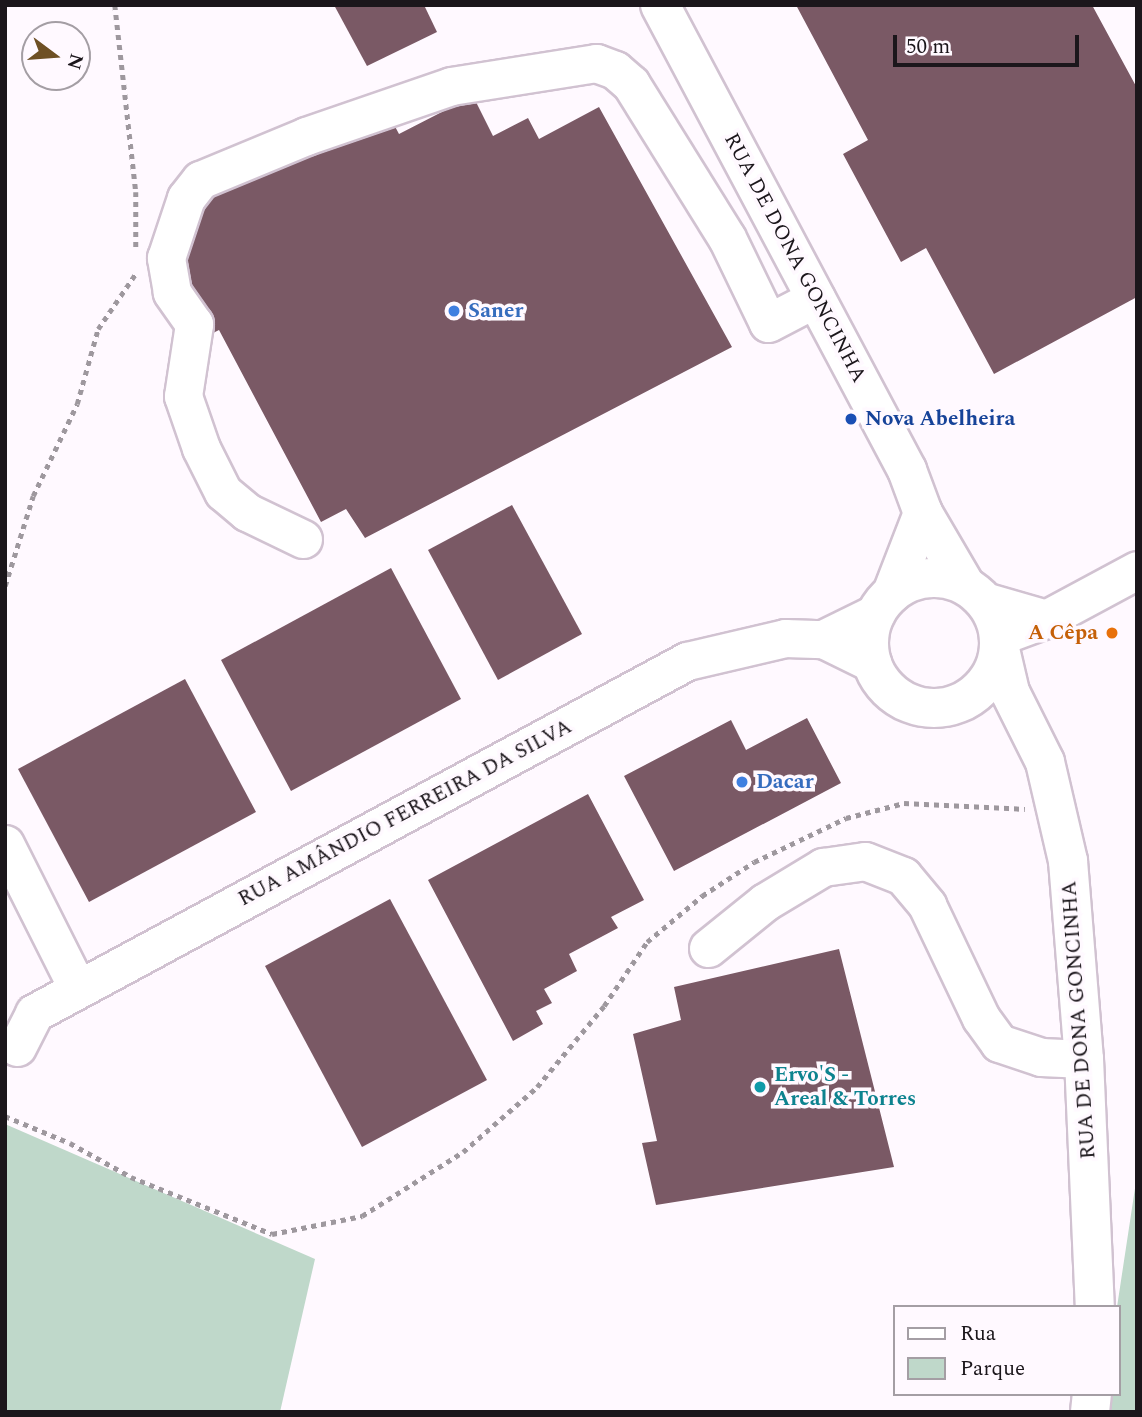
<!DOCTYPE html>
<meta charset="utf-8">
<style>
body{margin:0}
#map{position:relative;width:1142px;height:1417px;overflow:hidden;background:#fff9ff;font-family:Spectral,serif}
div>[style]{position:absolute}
.green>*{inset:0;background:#bfd8ca}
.building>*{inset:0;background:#7a5965}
.path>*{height:4.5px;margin-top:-2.25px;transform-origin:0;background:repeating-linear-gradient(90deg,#9e989e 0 5px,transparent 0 10px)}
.roads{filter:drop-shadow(2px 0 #d1c2d1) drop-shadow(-2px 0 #d1c2d1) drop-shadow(0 2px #d1c2d1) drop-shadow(0 -2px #d1c2d1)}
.minor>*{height:37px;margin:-18.5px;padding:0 18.5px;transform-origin:18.5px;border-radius:18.5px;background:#fff}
.major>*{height:38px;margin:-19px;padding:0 19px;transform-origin:19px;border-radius:19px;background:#fff}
.major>.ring{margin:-19px;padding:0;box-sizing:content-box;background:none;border:38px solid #fff;border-radius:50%}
.dots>*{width:19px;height:19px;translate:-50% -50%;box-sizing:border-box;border:4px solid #fff9ff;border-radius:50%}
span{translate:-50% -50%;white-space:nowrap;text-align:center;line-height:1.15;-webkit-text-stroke:7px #fff9ff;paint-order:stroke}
.street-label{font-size:21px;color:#1b161b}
.shop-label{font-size:21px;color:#366cbe;font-weight:700}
.left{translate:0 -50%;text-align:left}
.transit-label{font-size:21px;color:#164399;font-weight:700}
.food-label{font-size:21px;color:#c56008;font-weight:700}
.right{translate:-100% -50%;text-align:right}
.culture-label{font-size:21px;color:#0d838f;font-weight:700}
.frame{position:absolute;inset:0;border:7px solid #1b161b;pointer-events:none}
.legend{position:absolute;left:893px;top:1305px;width:228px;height:91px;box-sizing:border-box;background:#fff9ff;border:2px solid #a49ea4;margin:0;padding:9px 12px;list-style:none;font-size:21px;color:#1b161b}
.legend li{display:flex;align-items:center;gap:14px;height:35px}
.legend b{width:35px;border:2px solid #a49ea4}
.north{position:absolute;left:21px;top:21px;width:70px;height:70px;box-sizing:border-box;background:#fff9ff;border:2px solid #a49ea4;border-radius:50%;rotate:106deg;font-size:19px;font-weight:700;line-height:28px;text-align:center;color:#1b161b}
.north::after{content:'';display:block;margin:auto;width:24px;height:32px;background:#6e5024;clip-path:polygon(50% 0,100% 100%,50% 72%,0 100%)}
.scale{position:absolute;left:893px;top:35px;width:186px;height:32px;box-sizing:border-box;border:4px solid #1b161b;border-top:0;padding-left:9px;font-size:21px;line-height:24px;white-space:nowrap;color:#1b161b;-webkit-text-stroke:5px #fff9ff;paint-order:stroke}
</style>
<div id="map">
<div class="green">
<div style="clip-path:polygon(5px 1124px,315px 1259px,280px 1412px,5px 1412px)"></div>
<div style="clip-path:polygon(1137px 1175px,1137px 1412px,1101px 1412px,1104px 1394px,1119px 1394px,1117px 1307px)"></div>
</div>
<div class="building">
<div style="clip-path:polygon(334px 5px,424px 5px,437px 32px,367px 66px)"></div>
<div style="clip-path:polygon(796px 5px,1092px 5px,1137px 88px,1137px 297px,994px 374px,926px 248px,901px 262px,843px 154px,868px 140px)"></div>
<div style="clip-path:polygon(473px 96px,493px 136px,528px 118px,539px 139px,599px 107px,732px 347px,365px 538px,346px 509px,321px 522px,219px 330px,209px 335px,174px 268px,191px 203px,390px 117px,399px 134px)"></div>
<div style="clip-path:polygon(512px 505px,582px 634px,498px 680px,428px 550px)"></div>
<div style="clip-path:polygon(391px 568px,461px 699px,291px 791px,221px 660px)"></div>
<div style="clip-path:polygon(185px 679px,256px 812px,89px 902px,18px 769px)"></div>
<div style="clip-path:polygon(807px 718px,841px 783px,674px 871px,624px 776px,731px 720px,746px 750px)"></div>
<div style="clip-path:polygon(588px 794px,644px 900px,611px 917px,618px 928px,569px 954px,577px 971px,544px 989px,552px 1003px,536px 1011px,543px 1024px,513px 1041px,428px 880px)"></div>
<div style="clip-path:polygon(390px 899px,487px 1080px,362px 1147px,265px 966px)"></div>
<div style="clip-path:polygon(839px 949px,894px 1167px,656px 1205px,642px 1143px,657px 1141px,633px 1034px,681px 1020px,674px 987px)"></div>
</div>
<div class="path">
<div style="left:115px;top:5px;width:188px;rotate:83.6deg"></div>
<div style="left:136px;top:192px;width:55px;rotate:90deg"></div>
<div style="left:5px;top:586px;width:94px;rotate:-72.7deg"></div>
<div style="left:33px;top:496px;width:102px;rotate:-64.4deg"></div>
<div style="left:77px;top:404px;width:78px;rotate:-74.4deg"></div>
<div style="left:98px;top:329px;width:68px;rotate:-55.8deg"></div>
<div style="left:5px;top:1116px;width:70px;rotate:22.6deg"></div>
<div style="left:70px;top:1143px;width:70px;rotate:29.1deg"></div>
<div style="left:131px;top:1177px;width:152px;rotate:22deg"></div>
<div style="left:272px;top:1234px;width:92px;rotate:-11.3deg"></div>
<div style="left:362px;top:1216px;width:120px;rotate:-32.4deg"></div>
<div style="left:463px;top:1152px;width:98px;rotate:-41.3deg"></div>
<div style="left:537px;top:1087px;width:105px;rotate:-50.4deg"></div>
<div style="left:604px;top:1006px;width:77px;rotate:-56.1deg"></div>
<div style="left:647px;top:942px;width:72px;rotate:-39.9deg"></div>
<div style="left:702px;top:896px;width:62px;rotate:-33.2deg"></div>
<div style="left:754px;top:862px;width:102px;rotate:-25.6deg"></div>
<div style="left:846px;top:818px;width:60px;rotate:-14.5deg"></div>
<div style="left:904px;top:803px;width:121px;rotate:2.8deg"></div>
</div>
<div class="roads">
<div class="minor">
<div style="left:303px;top:539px;width:62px;rotate:-154.3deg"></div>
<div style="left:247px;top:512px;width:31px;rotate:-140deg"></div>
<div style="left:223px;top:492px;width:49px;rotate:-116.6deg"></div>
<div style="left:201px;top:448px;width:55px;rotate:-109.1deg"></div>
<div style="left:183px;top:396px;width:73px;rotate:-81.3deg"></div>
<div style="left:194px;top:324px;width:39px;rotate:-125deg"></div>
<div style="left:172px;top:292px;width:35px;rotate:-100deg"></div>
<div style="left:166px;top:258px;width:63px;rotate:-71.6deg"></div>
<div style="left:186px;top:198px;width:23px;rotate:-52deg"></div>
<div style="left:200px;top:180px;width:115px;rotate:-22.5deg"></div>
<div style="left:306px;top:136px;width:153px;rotate:-19deg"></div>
<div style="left:451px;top:86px;width:147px;rotate:-9deg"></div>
<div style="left:596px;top:63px;width:20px;rotate:20deg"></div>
<div style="left:615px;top:70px;width:21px;rotate:41deg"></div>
<div style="left:631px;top:84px;width:181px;rotate:58.1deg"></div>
<div style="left:727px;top:238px;width:94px;rotate:64.2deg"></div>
<div style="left:768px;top:323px;width:54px;rotate:-27.5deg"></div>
<div style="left:984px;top:601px;width:65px;rotate:16.2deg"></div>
<div style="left:1000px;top:636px;width:49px;rotate:-20.3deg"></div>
<div style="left:1046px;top:619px;width:103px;rotate:-28.3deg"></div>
<div style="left:823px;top:639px;width:59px;rotate:-26.1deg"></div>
<div style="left:5px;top:844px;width:162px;rotate:63.3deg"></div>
<div style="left:708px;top:948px;width:73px;rotate:-38.9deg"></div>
<div style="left:765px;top:902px;width:68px;rotate:-31.1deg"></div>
<div style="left:823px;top:867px;width:42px;rotate:-8.1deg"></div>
<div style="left:865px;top:861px;width:41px;rotate:21.5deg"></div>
<div style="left:903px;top:876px;width:38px;rotate:50deg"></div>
<div style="left:927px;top:905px;width:125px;rotate:64.5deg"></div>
<div style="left:981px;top:1018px;width:31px;rotate:54deg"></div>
<div style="left:999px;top:1043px;width:44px;rotate:18.4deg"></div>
<div style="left:1041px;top:1057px;width:43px;rotate:2.7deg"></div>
<div style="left:17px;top:1047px;width:38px;rotate:-63deg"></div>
<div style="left:34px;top:1013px;width:742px;rotate:-28.33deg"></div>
<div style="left:687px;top:661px;width:101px;rotate:-13.2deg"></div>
<div style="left:785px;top:638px;width:38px;rotate:2deg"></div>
<div style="left:823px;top:639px;width:55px;rotate:26.1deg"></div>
</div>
<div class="major">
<div style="left:660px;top:5px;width:527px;rotate:62.02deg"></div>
<div style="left:907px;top:470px;width:46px;rotate:69.6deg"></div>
<div style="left:923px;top:513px;width:83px;rotate:59.7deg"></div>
<div class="ring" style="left:869px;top:578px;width:92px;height:92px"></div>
<div style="left:892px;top:593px;width:86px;rotate:-68.8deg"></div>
<div style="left:1000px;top:649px;width:44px;rotate:76.9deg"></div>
<div style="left:1010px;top:692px;width:78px;rotate:63.4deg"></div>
<div style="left:1045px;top:762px;width:102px;rotate:76.9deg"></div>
<div style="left:1068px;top:861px;width:199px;rotate:85.4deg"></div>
<div style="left:1084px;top:1059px;width:248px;rotate:87.5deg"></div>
<div style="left:1090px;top:1412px;width:18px;rotate:-84deg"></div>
</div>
</div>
<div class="dots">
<div style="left:454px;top:311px;background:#3f7fe0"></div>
<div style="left:851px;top:419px;background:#1a4fb4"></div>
<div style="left:1112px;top:633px;background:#e8710a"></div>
<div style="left:742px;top:782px;background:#3f7fe0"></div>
<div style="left:760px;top:1087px;background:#0f9aa8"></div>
</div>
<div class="street-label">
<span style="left:795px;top:258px;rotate:62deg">RUA DE DONA GONCINHA</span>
<span style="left:405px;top:813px;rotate:-28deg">RUA AMÂNDIO FERREIRA DA SILVA</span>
<span style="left:1079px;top:1020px;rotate:-94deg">RUA DE DONA GONCINHA</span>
</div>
<div class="shop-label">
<span class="left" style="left:468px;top:311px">Saner</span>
<span class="left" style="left:756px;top:782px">Dacar</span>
</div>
<div class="transit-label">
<span class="left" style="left:865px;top:419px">Nova Abelheira</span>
</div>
<div class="food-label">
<span class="right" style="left:1098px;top:633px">A Cêpa</span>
</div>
<div class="culture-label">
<span class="left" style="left:774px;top:1087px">Ervo'S -<br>Areal &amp; Torres</span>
</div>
<div class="frame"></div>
<ul class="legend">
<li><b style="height:9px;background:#fff"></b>Rua</li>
<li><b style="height:19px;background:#bfd8ca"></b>Parque</li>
</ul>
<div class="north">N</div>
<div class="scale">50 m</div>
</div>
